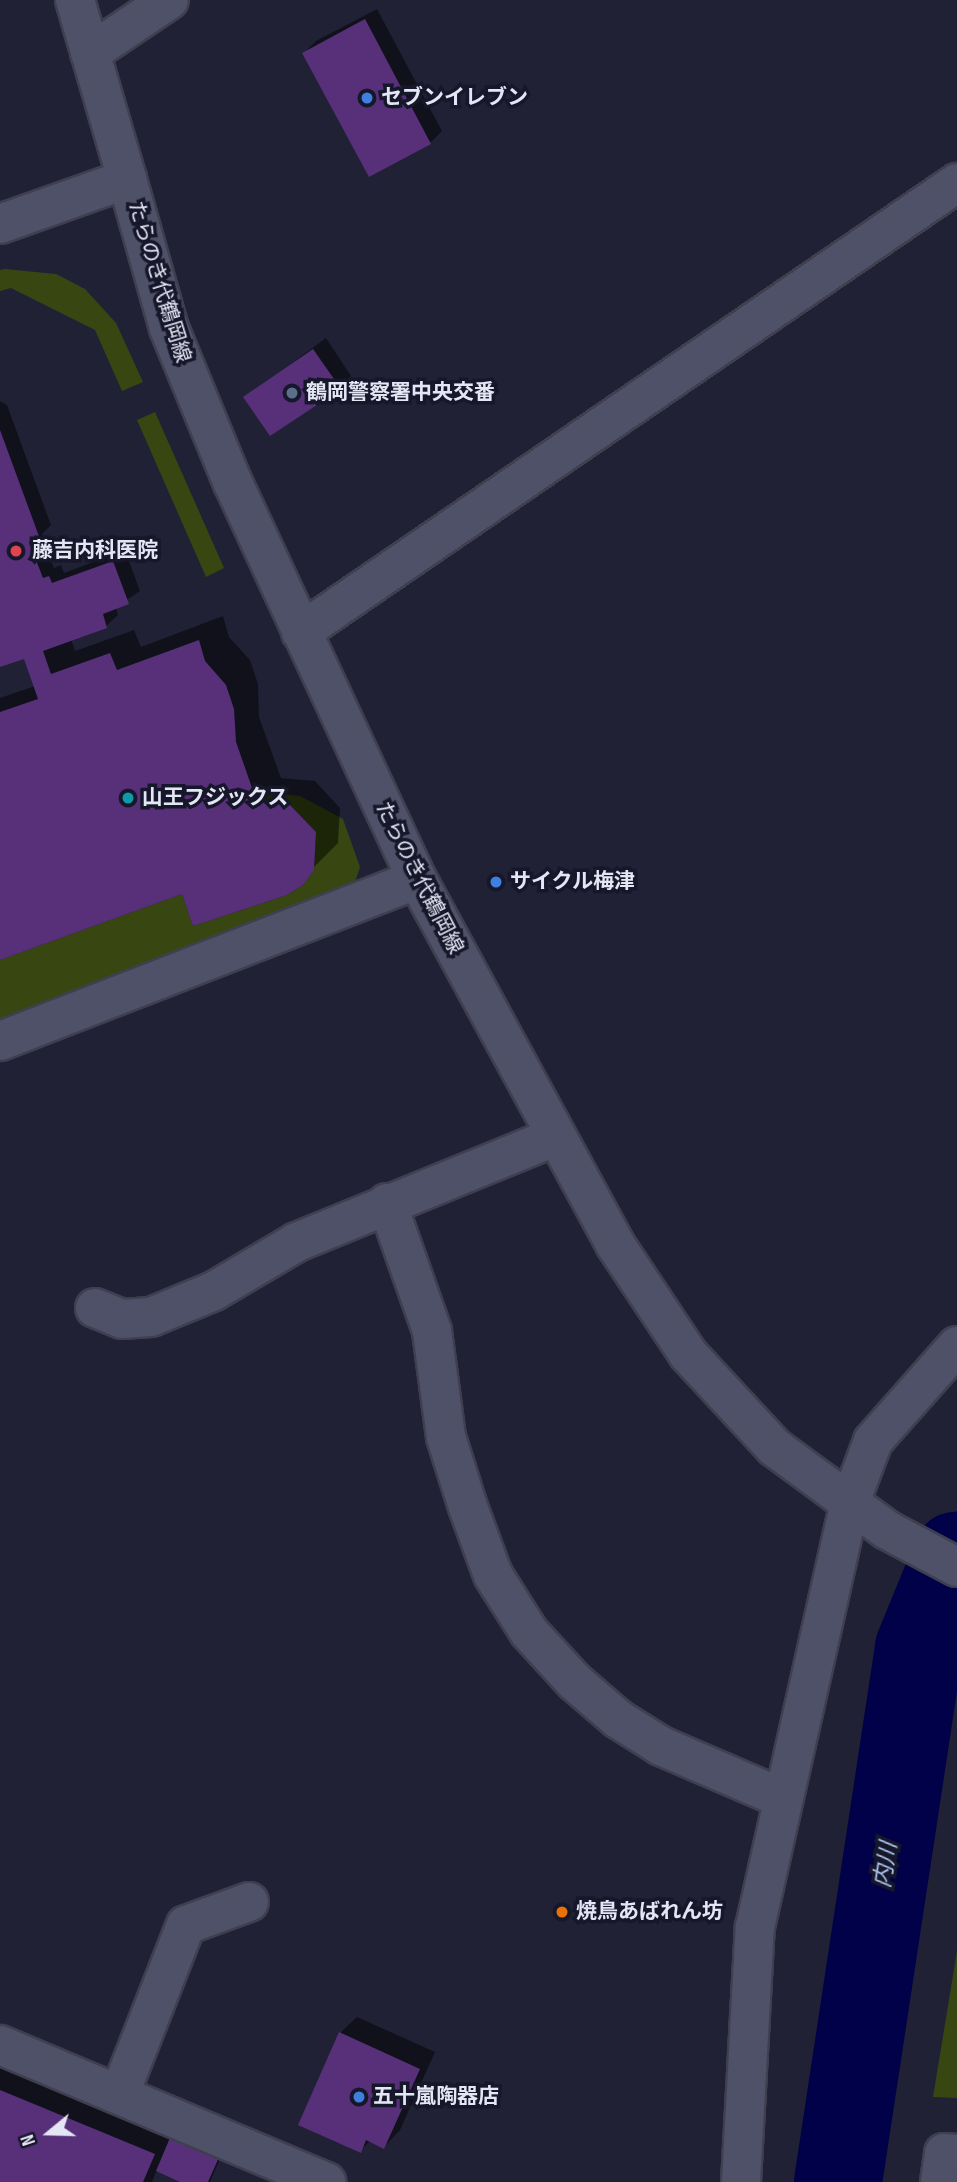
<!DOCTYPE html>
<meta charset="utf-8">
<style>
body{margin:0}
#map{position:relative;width:957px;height:2182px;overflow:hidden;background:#202135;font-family:"Sofia Sans Condensed","Noto Sans JP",sans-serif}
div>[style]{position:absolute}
.green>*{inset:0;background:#384612}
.shadow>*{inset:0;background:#0007}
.river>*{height:88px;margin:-44px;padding:0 44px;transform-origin:44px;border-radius:44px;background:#000148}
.building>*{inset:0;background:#58307a}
.roads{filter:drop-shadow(2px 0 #3f3f50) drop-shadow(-2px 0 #3f3f50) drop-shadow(0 2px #3f3f50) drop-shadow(0 -2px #3f3f50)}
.minor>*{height:38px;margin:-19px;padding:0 19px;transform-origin:19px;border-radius:19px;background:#4f5168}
.tertiary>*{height:38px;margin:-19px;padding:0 19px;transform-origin:19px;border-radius:19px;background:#4f5168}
.secondary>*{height:38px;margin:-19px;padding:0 19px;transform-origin:19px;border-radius:19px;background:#4f5168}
.dots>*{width:19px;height:19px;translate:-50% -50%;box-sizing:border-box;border:4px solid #17172b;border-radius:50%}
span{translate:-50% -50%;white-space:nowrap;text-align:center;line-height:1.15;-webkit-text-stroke:7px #17172b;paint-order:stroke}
.poi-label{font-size:21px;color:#e5e6f4;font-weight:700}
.left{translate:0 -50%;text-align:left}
.street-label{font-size:21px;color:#e5e6f4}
.water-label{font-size:23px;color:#adc3eb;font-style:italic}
.north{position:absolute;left:14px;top:2098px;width:70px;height:70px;-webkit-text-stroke:5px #17172b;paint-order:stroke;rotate:251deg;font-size:19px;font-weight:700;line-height:28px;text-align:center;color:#e5e6f4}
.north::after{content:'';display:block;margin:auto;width:24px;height:32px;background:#e5e6f4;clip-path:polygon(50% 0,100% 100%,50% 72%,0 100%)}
</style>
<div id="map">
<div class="green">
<div style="clip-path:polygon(5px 269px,56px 274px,85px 289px,116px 323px,143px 382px,122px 391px,95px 330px,11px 288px,0 291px,0 270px)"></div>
<div style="clip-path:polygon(155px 412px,224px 568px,206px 577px,137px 420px)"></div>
<div style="clip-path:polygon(273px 793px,300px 796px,343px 819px,360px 867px,351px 894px,0 1026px,0 960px,182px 894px,193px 926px,287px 895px,303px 885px,314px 870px,316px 832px,290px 805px,257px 802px,255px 796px)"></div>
<div style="clip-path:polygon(957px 1951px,957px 2098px,933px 2097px)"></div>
</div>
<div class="shadow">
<div style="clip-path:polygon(377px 9px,442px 131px,430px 143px,304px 53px,316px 41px)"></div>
<div style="clip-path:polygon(326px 338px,351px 376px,339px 387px,246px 397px)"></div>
<div style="clip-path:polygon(0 401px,7px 405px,51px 525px,42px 534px,54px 568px,61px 565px,64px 573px,125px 550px,140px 591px,116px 607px,118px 615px,106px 626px,71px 639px,75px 651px,134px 630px,141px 647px,223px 616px,229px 637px,250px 660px,258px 684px,259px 717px,281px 778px,315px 781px,340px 808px,338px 843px,313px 868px,183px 892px,0 958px,0 698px,35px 686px,31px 654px,0 665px)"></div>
<div style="clip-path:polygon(357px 2017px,435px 2052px,400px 2130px,384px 2147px,370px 2141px,360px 2151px,340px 2033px)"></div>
<div style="clip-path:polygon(0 2067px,172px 2138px,224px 2150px,210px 2182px,185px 2182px,157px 2170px,152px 2182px,0 2182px)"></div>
</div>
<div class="river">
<div style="left:838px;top:2182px;width:540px;rotate:-81.37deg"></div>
<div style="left:919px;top:1648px;width:100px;rotate:-67.8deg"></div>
</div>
<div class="building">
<div style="clip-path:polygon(365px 19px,431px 144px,369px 177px,302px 53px)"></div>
<div style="clip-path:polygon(313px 349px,341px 389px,270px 436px,243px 397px)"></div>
<div style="clip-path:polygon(0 430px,40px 539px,29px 542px,43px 578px,49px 576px,52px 583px,113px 561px,129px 604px,103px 614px,107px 628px,43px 651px,51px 674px,110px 653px,117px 670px,199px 640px,205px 661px,226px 685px,234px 709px,236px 742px,257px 802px,290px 805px,316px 832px,314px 870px,303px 885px,287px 895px,193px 926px,182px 894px,0 960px,0 712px,38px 699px,24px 659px,0 667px)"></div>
<div style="clip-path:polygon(339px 2032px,420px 2069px,384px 2149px,366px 2140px,361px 2153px,298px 2125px)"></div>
<div style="clip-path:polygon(0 2090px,155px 2154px,143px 2182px,0 2182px)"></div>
<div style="clip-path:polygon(172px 2133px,220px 2155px,208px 2182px,180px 2182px,156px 2171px)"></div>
</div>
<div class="roads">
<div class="minor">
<div style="left:90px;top:53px;width:95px;rotate:-33.9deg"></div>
<div style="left:301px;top:632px;width:795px;rotate:-34.39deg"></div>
<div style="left:0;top:1041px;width:447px;rotate:-21.2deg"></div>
<div style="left:387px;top:1203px;width:136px;rotate:70.6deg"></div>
<div style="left:432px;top:1331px;width:107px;rotate:82.5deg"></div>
<div style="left:446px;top:1437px;width:73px;rotate:72.6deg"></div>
<div style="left:468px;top:1507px;width:72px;rotate:69.8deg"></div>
<div style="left:493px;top:1575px;width:67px;rotate:57.7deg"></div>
<div style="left:529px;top:1632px;width:68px;rotate:47.4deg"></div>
<div style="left:575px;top:1682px;width:57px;rotate:40.7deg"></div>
<div style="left:618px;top:1719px;width:51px;rotate:32.1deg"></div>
<div style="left:661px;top:1746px;width:132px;rotate:23.3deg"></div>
<div style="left:95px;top:1308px;width:29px;rotate:22deg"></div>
<div style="left:122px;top:1319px;width:29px;rotate:-4deg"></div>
<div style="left:151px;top:1317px;width:68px;rotate:-22.4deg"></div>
<div style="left:214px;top:1291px;width:96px;rotate:-30.6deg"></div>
<div style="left:297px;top:1242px;width:278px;rotate:-22.2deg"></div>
<div style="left:0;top:2045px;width:354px;rotate:22.8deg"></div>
<div style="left:120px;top:2093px;width:180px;rotate:-68.6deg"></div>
<div style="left:186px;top:1925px;width:67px;rotate:-20.1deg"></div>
<div style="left:741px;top:2182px;width:255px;rotate:-86.9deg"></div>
<div style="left:755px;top:1927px;width:432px;rotate:-77.4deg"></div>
<div style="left:849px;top:1505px;width:68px;rotate:-69.4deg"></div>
<div style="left:873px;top:1441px;width:127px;rotate:-48.5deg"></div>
<div style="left:940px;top:2182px;width:29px;rotate:-82deg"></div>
<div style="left:944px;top:2153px;width:13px;rotate:4deg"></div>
</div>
<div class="tertiary">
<div style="left:75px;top:0;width:186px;rotate:73.8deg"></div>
</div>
<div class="secondary">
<div style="left:0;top:224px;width:135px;rotate:-19.5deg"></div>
<div style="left:127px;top:179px;width:155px;rotate:74.3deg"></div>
<div style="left:169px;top:328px;width:168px;rotate:67.6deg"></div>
<div style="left:233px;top:483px;width:437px;rotate:65.1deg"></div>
<div style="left:417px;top:879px;width:415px;rotate:61.5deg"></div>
<div style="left:615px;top:1244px;width:132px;rotate:56.4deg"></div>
<div style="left:688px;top:1354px;width:127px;rotate:47.2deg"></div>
<div style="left:774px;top:1447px;width:140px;rotate:36.3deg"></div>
<div style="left:887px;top:1530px;width:79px;rotate:27.9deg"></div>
</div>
</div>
<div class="dots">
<div style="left:367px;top:98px;background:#3f7fe0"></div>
<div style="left:292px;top:393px;background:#5c6f8a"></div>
<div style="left:16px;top:551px;background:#e0444e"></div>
<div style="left:128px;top:798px;background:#0f9aa8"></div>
<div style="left:496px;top:882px;background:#3f7fe0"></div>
<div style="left:562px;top:1912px;background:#e8710a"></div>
<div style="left:359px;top:2097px;background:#3f7fe0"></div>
</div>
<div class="poi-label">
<span class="left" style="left:381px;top:98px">セブンイレブン</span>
<span class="left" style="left:306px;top:393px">鶴岡警察署中央交番</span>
<span class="left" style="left:32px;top:551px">藤吉内科医院</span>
<span class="left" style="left:142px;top:798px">山王フジックス</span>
<span class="left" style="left:510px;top:882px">サイクル梅津</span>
<span class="left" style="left:576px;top:1912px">焼鳥あばれん坊</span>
<span class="left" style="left:373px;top:2097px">五十嵐陶器店</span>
</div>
<div class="street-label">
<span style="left:159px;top:282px;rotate:73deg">たらのき代鶴岡線</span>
<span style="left:419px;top:878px;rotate:63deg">たらのき代鶴岡線</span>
</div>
<div class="water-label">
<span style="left:886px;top:1865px;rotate:-81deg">内川</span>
</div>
<div class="north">N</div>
</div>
